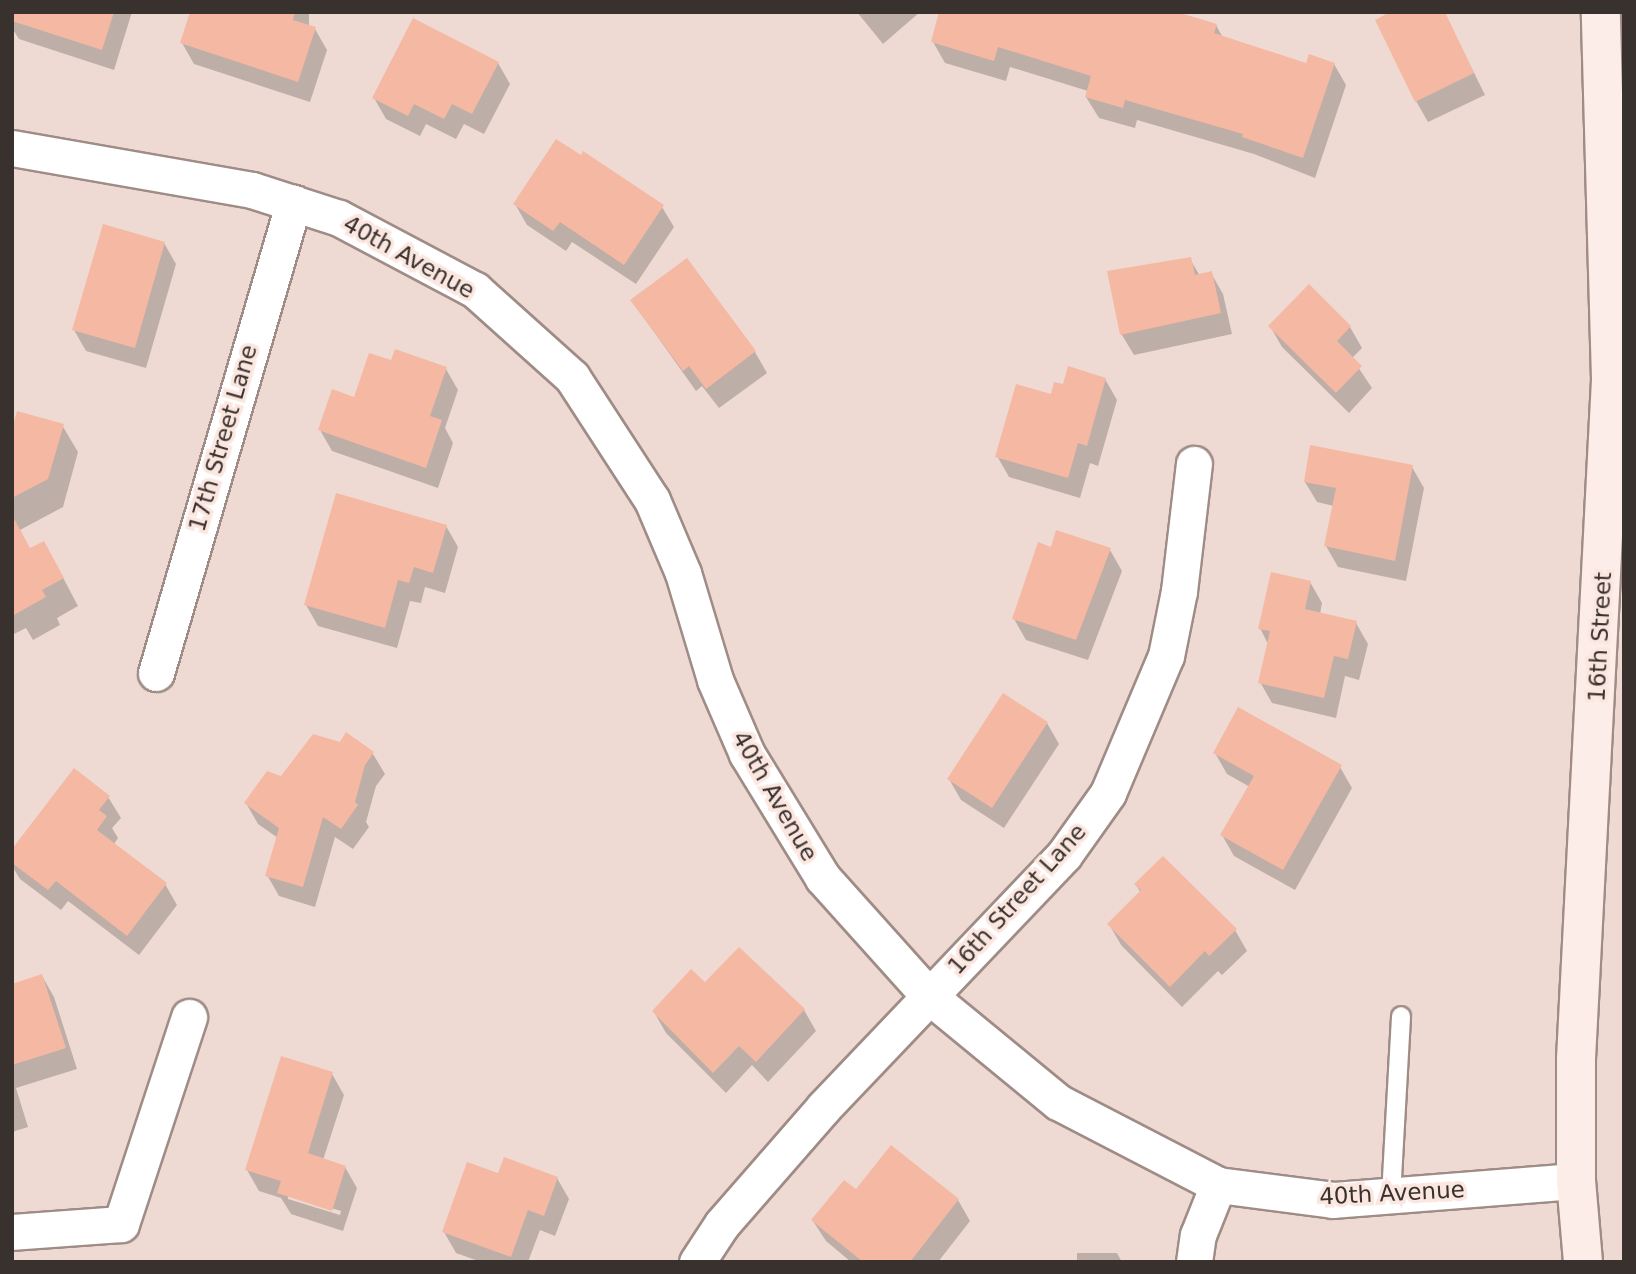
<!DOCTYPE html>
<style>
body{margin:0}
#map{position:relative;width:1636px;height:1274px;overflow:hidden;background:#eedad3;font-family:"DejaVu Sans",sans-serif}
div>[style]{position:absolute}
.shadow>*{inset:0;background:#0003}
.building>*{inset:0;background:#f5b8a3}
.roads{filter:drop-shadow(2px 0 #9f8c86) drop-shadow(-2px 0 #9f8c86) drop-shadow(0 2px #9f8c86) drop-shadow(0 -2px #9f8c86)}
.service>*{height:18px;margin:-9px;padding:0 9px;transform-origin:9px;border-radius:9px;background:#fff}
.minor>*{height:35px;margin:-17.5px;padding:0 17.5px;transform-origin:17.5px;border-radius:17.5px;background:#fff}
.secondary>*{height:38px;margin:-19px;padding:0 19px;transform-origin:19px;border-radius:19px;background:#fdede8}
span{translate:-50% -50%;white-space:nowrap;text-align:center;line-height:1.15;-webkit-text-stroke:7px #fbe7e0;paint-order:stroke}
.street-label{font-size:23px;color:#38312e}
.frame{position:absolute;inset:0;border:14px solid #38312e;pointer-events:none}
</style>
<div id="map">
<div class="shadow">
<div style="clip-path:polygon(12px 12px,132px 12px,114px 70px,19px 39px,12px 28px)"></div>
<div style="clip-path:polygon(192px 12px,309px 12px,309px 27px,315px 29px,327px 50px,310px 102px,194px 64px,182px 43px)"></div>
<div style="clip-path:polygon(857px 12px,920px 12px,883px 44px)"></div>
<div style="clip-path:polygon(1444px 12px,1485px 95px,1428px 122px,1416px 101px)"></div>
<div style="clip-path:polygon(1216px 25px,1223px 38px,1307px 65px,1334px 64px,1346px 85px,1315px 178px,1254px 154px,1137px 120px,1135px 128px,1099px 118px,1086px 97px,1088px 91px,1010px 67px,1006px 81px,945px 63px,933px 42px)"></div>
<div style="clip-path:polygon(498px 63px,510px 84px,484px 134px,464px 124px,456px 139px,426px 124px,420px 136px,386px 119px,374px 98px)"></div>
<div style="clip-path:polygon(515px 204px,662px 207px,674px 227px,636px 284px,572px 242px,566px 251px,527px 225px)"></div>
<div style="clip-path:polygon(164px 243px,176px 264px,146px 368px,86px 351px,74px 330px)"></div>
<div style="clip-path:polygon(1190px 259px,1200px 276px,1211px 273px,1223px 294px,1232px 334px,1134px 355px,1122px 335px,1109px 272px)"></div>
<div style="clip-path:polygon(632px 301px,755px 352px,767px 373px,719px 408px,702px 386px,696px 391px)"></div>
<div style="clip-path:polygon(1270px 326px,1350px 327px,1362px 348px,1352px 358px,1372px 388px,1349px 413px,1282px 347px)"></div>
<div style="clip-path:polygon(392px 362px,446px 369px,458px 390px,445px 428px,453px 443px,438px 488px,332px 451px,320px 430px)"></div>
<div style="clip-path:polygon(1105px 379px,1117px 400px,1098px 466px,1090px 463px,1080px 498px,1009px 477px,997px 456px,1064px 387px)"></div>
<div style="clip-path:polygon(62px 425px,78px 452px,63px 507px,20px 530px,30px 550px,59px 570px,78px 606px,57px 618px,60px 625px,33px 640px,26px 628px,12px 635px,12px 436px)"></div>
<div style="clip-path:polygon(1412px 467px,1424px 488px,1406px 581px,1338px 567px,1326px 546px,1334px 506px,1317px 502px,1305px 482px)"></div>
<div style="clip-path:polygon(446px 526px,458px 547px,445px 593px,425px 587px,421px 603px,410px 601px,397px 648px,318px 626px,306px 605px)"></div>
<div style="clip-path:polygon(1052px 549px,1110px 550px,1122px 571px,1088px 660px,1026px 640px,1014px 619px)"></div>
<div style="clip-path:polygon(1310px 582px,1322px 603px,1320px 614px,1356px 623px,1368px 644px,1359px 680px,1345px 676px,1336px 718px,1272px 703px,1260px 682px,1268px 644px,1260px 628px)"></div>
<div style="clip-path:polygon(1047px 723px,1059px 744px,1004px 828px,961px 800px,949px 779px)"></div>
<div style="clip-path:polygon(347px 735px,373px 754px,385px 774px,376px 786px,366px 822px,369px 827px,353px 849px,335px 837px,315px 907px,279px 896px,267px 875px,278px 838px,258px 824px,246px 803px,340px 744px)"></div>
<div style="clip-path:polygon(1215px 753px,1340px 767px,1352px 788px,1295px 890px,1234px 856px,1222px 835px,1250px 787px,1227px 774px)"></div>
<div style="clip-path:polygon(108px 797px,121px 818px,112px 828px,118px 838px,114px 844px,165px 884px,177px 905px,139px 955px,68px 901px,61px 910px,20px 879px,12px 866px,12px 852px)"></div>
<div style="clip-path:polygon(1136px 885px,1235px 930px,1247px 951px,1222px 975px,1218px 971px,1182px 1007px,1121px 945px,1109px 924px,1141px 893px)"></div>
<div style="clip-path:polygon(42px 976px,54px 997px,77px 1069px,16px 1088px,28px 1127px,12px 1132px,12px 986px)"></div>
<div style="clip-path:polygon(705px 985px,804px 1010px,816px 1031px,768px 1082px,752px 1065px,726px 1093px,666px 1033px,654px 1012px)"></div>
<div style="clip-path:polygon(evenodd,332px 1074px,344px 1095px,323px 1160px,345px 1167px,357px 1188px,343px 1231px,291px 1214px,281px 1198px,259px 1191px,247px 1170px,332px 1074px,288px 1195px,341px 1211px,340px 1215px,288px 1199px,288px 1195px)"></div>
<div style="clip-path:polygon(891px 1148px,958px 1200px,970px 1221px,938px 1262px,851px 1262px,826px 1241px,813px 1221px,856px 1192px)"></div>
<div style="clip-path:polygon(499px 1175px,557px 1178px,569px 1199px,555px 1236px,540px 1230px,528px 1262px,481px 1262px,456px 1253px,444px 1232px)"></div>
<div style="clip-path:polygon(1077px 1253px,1117px 1253px,1122px 1262px,1077px 1262px)"></div>
</div>
<div class="building">
<div style="clip-path:polygon(12px 12px,114px 12px,102px 50px,12px 21px)"></div>
<div style="clip-path:polygon(190px 12px,295px 12px,293px 20px,316px 27px,298px 82px,180px 43px)"></div>
<div style="clip-path:polygon(939px 12px,1177px 12px,1217px 24px,1214px 33px,1306px 63px,1309px 54px,1335px 63px,1303px 158px,1242px 137px,1243px 134px,1125px 100px,1123px 108px,1085px 97px,1091px 76px,998px 47px,994px 61px,931px 42px)"></div>
<div style="clip-path:polygon(1390px 12px,1445px 12px,1474px 73px,1415px 102px,1375px 20px)"></div>
<div style="clip-path:polygon(413px 18px,499px 62px,472px 114px,452px 104px,444px 119px,414px 104px,408px 116px,372px 98px)"></div>
<div style="clip-path:polygon(556px 139px,581px 155px,583px 151px,664px 205px,624px 265px,560px 222px,553px 231px,513px 204px)"></div>
<div style="clip-path:polygon(103px 224px,165px 242px,135px 348px,72px 330px)"></div>
<div style="clip-path:polygon(1191px 257px,1195px 275px,1212px 271px,1221px 313px,1120px 335px,1107px 271px)"></div>
<div style="clip-path:polygon(687px 258px,756px 351px,706px 389px,689px 366px,683px 371px,630px 300px)"></div>
<div style="clip-path:polygon(1309px 284px,1351px 326px,1337px 341px,1362px 366px,1336px 393px,1268px 326px)"></div>
<div style="clip-path:polygon(395px 349px,447px 367px,430px 416px,442px 420px,426px 468px,318px 430px,332px 389px,354px 397px,369px 353px,391px 360px)"></div>
<div style="clip-path:polygon(1068px 366px,1106px 378px,1087px 446px,1078px 443px,1068px 478px,995px 457px,1016px 384px,1051px 394px,1054px 382px,1063px 384px)"></div>
<div style="clip-path:polygon(17px 411px,64px 424px,48px 479px,12px 498px,12px 429px)"></div>
<div style="clip-path:polygon(1310px 445px,1413px 465px,1395px 561px,1324px 546px,1336px 488px,1304px 482px)"></div>
<div style="clip-path:polygon(336px 493px,447px 525px,433px 573px,414px 567px,409px 583px,398px 580px,385px 628px,304px 605px)"></div>
<div style="clip-path:polygon(12px 515px,30px 548px,44px 541px,64px 578px,42px 590px,46px 597px,12px 616px)"></div>
<div style="clip-path:polygon(1056px 530px,1111px 548px,1076px 640px,1012px 619px,1038px 542px,1051px 547px)"></div>
<div style="clip-path:polygon(1271px 572px,1311px 581px,1305px 609px,1357px 621px,1348px 659px,1334px 656px,1324px 698px,1258px 683px,1270px 631px,1258px 629px)"></div>
<div style="clip-path:polygon(1003px 693px,1048px 722px,992px 808px,947px 779px)"></div>
<div style="clip-path:polygon(1238px 707px,1342px 765px,1283px 870px,1220px 835px,1254px 776px,1213px 753px)"></div>
<div style="clip-path:polygon(346px 732px,374px 752px,365px 765px,355px 802px,358px 805px,341px 829px,323px 817px,303px 887px,265px 876px,279px 828px,244px 803px,267px 771px,281px 776px,313px 734px,340px 742px)"></div>
<div style="clip-path:polygon(74px 768px,110px 796px,99px 810px,107px 816px,97px 830px,167px 883px,127px 936px,56px 881px,48px 890px,12px 863px,12px 849px)"></div>
<div style="clip-path:polygon(1163px 856px,1237px 929px,1209px 956px,1205px 951px,1170px 987px,1107px 924px,1141px 890px,1134px 884px)"></div>
<div style="clip-path:polygon(739px 947px,805px 1009px,756px 1062px,739px 1046px,713px 1073px,652px 1011px,691px 969px,705px 982px)"></div>
<div style="clip-path:polygon(42px 974px,66px 1048px,12px 1065px,12px 984px)"></div>
<div style="clip-path:polygon(281px 1056px,333px 1072px,308px 1153px,346px 1166px,332px 1211px,277px 1193px,281px 1181px,245px 1170px)"></div>
<div style="clip-path:polygon(891px 1145px,959px 1199px,910px 1262px,863px 1262px,811px 1220px,844px 1180px,856px 1189px)"></div>
<div style="clip-path:polygon(504px 1157px,558px 1177px,544px 1216px,528px 1210px,511px 1257px,442px 1232px,467px 1162px,498px 1173px)"></div>
</div>
<div class="roads">
<div class="service">
<div style="left:1391px;top:1196px;width:180px;rotate:-86.8deg"></div>
</div>
<div class="minor">
<div style="left:12px;top:148px;width:244px;rotate:9.9deg"></div>
<div style="left:252px;top:190px;width:91px;rotate:17.8deg"></div>
<div style="left:339px;top:218px;width:154px;rotate:27.9deg"></div>
<div style="left:475px;top:290px;width:130px;rotate:41.9deg"></div>
<div style="left:572px;top:377px;width:147px;rotate:57deg"></div>
<div style="left:652px;top:500px;width:79px;rotate:67deg"></div>
<div style="left:683px;top:573px;width:112px;rotate:73.3deg"></div>
<div style="left:715px;top:680px;width:81px;rotate:66.6deg"></div>
<div style="left:747px;top:754px;width:145px;rotate:58.5deg"></div>
<div style="left:823px;top:878px;width:159px;rotate:48.1deg"></div>
<div style="left:929px;top:996px;width:167px;rotate:39.4deg"></div>
<div style="left:1058px;top:1102px;width:180px;rotate:27.4deg"></div>
<div style="left:1218px;top:1185px;width:116px;rotate:7.4deg"></div>
<div style="left:1333px;top:1200px;width:244px;rotate:-4.5deg"></div>
<div style="left:156px;top:673px;width:490px;rotate:-73.7deg"></div>
<div style="left:12px;top:1232px;width:109px;rotate:-4.2deg"></div>
<div style="left:121px;top:1224px;width:218px;rotate:-71.8deg"></div>
<div style="left:697px;top:1262px;width:45px;rotate:-56.7deg"></div>
<div style="left:722px;top:1224px;width:155px;rotate:-48.9deg"></div>
<div style="left:824px;top:1107px;width:348px;rotate:-46.4deg"></div>
<div style="left:1064px;top:855px;width:76px;rotate:-54.6deg"></div>
<div style="left:1108px;top:793px;width:149px;rotate:-67.1deg"></div>
<div style="left:1166px;top:656px;width:66px;rotate:-78.7deg"></div>
<div style="left:1179px;top:591px;width:128px;rotate:-83.3deg"></div>
<div style="left:1194px;top:1262px;width:27px;rotate:-82deg"></div>
<div style="left:1198px;top:1235px;width:54px;rotate:-68.2deg"></div>
</div>
<div class="secondary">
<div style="left:1583px;top:1262px;width:81px;rotate:-94.9deg"></div>
<div style="left:1576px;top:1181px;width:122px;rotate:-90deg"></div>
<div style="left:1576px;top:1059px;width:681px;rotate:-87.05deg"></div>
<div style="left:1611px;top:379px;width:367px;rotate:-91.6deg"></div>
</div>
</div>
<div class="street-label">
<span style="left:409px;top:257px;rotate:29deg">40th Avenue</span>
<span style="left:223px;top:438px;rotate:-74deg">17th Street Lane</span>
<span style="left:1600px;top:637px;rotate:-87deg">16th Street</span>
<span style="left:775px;top:796px;rotate:60deg">40th Avenue</span>
<span style="left:1017px;top:899px;rotate:-48deg">16th Street Lane</span>
<span style="left:1392px;top:1193px;rotate:-3deg">40th Avenue</span>
</div>
<div class="frame"></div>
</div>
